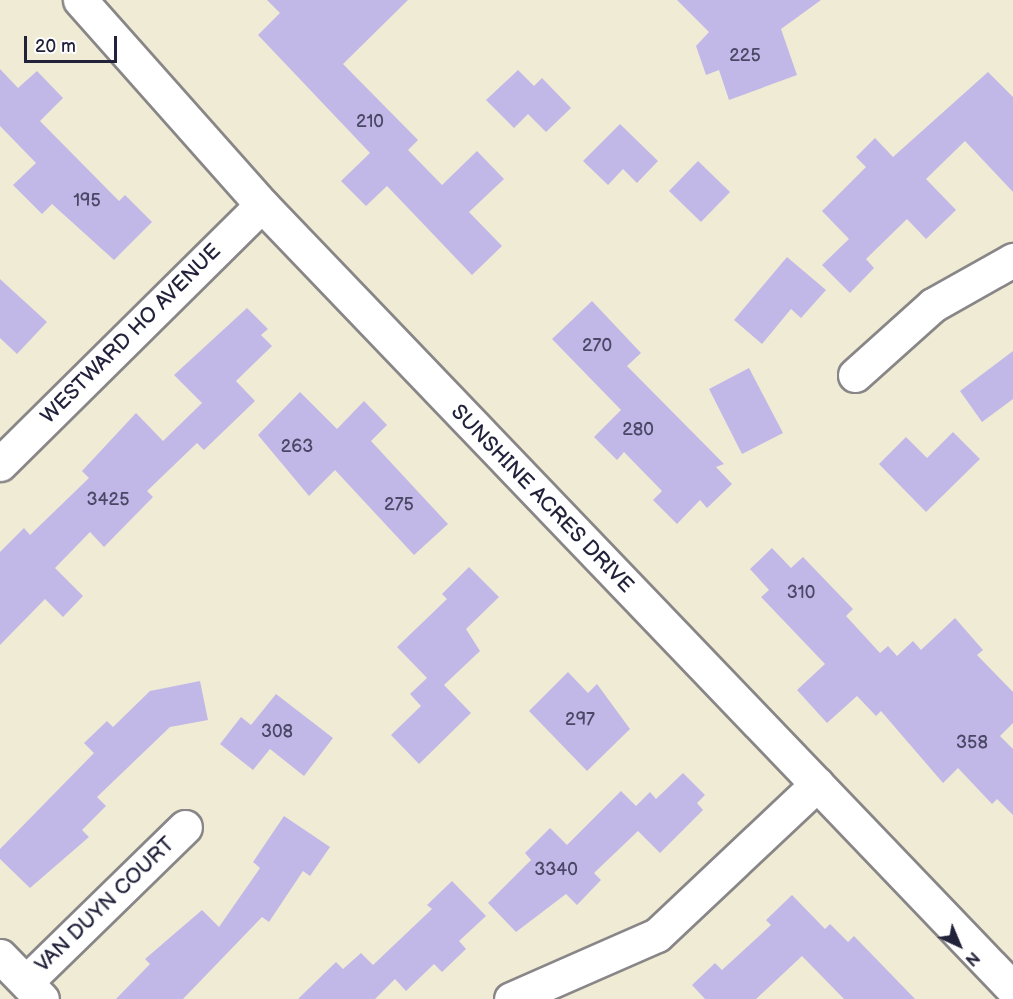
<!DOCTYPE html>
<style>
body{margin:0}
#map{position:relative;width:1013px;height:999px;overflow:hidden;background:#f0ebd4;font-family:"Balsamiq Sans",sans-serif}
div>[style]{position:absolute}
.building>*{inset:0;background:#c2b8e8}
.roads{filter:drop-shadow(2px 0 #898688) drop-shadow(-2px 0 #898688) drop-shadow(0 2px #898688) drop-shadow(0 -2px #898688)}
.minor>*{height:33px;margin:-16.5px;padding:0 16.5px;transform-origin:16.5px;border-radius:16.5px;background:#fff}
span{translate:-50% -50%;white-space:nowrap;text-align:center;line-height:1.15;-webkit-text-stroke:4.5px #fff;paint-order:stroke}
.number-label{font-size:18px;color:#4a4866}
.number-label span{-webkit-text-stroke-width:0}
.street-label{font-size:21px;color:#22223b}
.north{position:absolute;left:929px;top:915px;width:60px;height:60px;-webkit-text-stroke:4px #fff;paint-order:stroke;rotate:136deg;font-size:16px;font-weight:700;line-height:24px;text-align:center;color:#22223b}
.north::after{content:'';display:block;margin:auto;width:21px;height:27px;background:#22223b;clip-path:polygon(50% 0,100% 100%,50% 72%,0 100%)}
.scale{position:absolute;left:24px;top:36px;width:93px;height:27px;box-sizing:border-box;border:3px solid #22223b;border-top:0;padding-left:8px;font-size:18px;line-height:21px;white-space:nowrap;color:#22223b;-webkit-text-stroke:4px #fff;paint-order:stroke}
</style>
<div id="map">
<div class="building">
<div style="clip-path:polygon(267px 0,408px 0,343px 64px,418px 140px,408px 150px,442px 185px,477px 151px,504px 179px,469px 212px,502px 246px,472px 275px,387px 186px,366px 206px,341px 181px,370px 153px,258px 35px,280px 13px)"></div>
<div style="clip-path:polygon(677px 0,821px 0,781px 29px,797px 75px,729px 100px,719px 70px,706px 75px,696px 46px,709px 32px)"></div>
<div style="clip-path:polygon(0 69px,18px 88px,37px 71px,63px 98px,40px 121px,119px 201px,125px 195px,152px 222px,114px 260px,52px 204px,42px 214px,13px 185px,36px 163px,0 126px)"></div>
<div style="clip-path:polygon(518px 70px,534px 86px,542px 78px,571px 108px,546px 132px,528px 114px,514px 128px,486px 100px)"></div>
<div style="clip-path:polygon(988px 72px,1013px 97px,1013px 192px,965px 141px,926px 179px,956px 210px,926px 239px,907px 219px,866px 259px,874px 268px,850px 293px,822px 265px,849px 239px,822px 211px,866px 167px,856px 157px,875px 138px,893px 157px)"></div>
<div style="clip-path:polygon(620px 124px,658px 161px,637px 183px,623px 169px,608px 185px,583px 161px)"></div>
<div style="clip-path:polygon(698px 161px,730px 192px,701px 222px,669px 191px)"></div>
<div style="clip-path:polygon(787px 257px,826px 290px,801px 318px,791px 309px,762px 344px,734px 320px)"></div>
<div style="clip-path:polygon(0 279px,47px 322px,17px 354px,0 338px)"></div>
<div style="clip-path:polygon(592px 301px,641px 353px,627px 366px,724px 464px,716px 467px,732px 484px,707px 508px,700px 500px,677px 524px,653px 500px,662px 491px,624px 452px,617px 460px,594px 437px,621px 410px,552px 339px)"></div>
<div style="clip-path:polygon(247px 308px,268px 329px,261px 335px,272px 346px,236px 381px,255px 401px,204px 450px,197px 443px,147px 491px,153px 497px,104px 547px,90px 532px,55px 568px,83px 596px,63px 617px,45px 599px,0 645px,0 552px,24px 528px,30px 535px,89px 478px,82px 471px,136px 413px,163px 441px,202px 403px,174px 375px)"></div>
<div style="clip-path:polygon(1013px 351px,1013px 399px,982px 422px,960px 391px)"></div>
<div style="clip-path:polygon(749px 368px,783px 433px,742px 454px,709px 389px)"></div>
<div style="clip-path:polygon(300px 392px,337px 429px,364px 401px,387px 425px,371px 441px,448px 524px,414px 555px,335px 470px,309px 496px,258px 435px)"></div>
<div style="clip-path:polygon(953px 432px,980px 459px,926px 512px,879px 464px,906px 437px,927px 458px)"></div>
<div style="clip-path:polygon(772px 548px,791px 568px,803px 557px,853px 609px,846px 616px,880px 653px,888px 646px,897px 656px,913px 641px,921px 650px,955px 618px,983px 650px,977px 655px,1013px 692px,1013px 723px,1000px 736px,1013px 749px,1013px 815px,997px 799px,992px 804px,958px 768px,943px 783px,881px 711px,876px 716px,857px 696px,827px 723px,797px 690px,825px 664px,761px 597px,769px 590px,750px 569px)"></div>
<div style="clip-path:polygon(469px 567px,499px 597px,466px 629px,480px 651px,444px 685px,471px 713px,419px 764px,391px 735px,421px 706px,410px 694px,427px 678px,397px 647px,447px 599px,442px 594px)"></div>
<div style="clip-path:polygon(568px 672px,588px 693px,597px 684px,630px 729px,587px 771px,529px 711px)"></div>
<div style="clip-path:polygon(200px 681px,208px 720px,170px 727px,97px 797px,106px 806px,82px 830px,89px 837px,30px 888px,0 859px,0 849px,94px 753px,84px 743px,107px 721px,113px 727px,150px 691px)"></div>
<div style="clip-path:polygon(276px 694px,333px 738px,304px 776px,270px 749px,253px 770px,220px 744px,241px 717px,251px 725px)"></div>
<div style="clip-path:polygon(683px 773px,705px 795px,697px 803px,703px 810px,660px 853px,638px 831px,594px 873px,601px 880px,577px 905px,566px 894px,516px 932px,488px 903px,531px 860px,525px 853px,550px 828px,567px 845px,621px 791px,636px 806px,650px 792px,656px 799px)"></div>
<div style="clip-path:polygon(284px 816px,330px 847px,310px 876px,303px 871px,269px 922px,262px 917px,183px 999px,116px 999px,150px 964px,145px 959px,202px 910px,219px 927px,260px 868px,253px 862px)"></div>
<div style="clip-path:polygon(452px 881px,486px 916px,459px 941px,466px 949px,442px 972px,434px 964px,406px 991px,395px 979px,375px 999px,298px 999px,336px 962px,343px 969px,361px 953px,373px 965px,432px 909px,427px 905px)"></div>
<div style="clip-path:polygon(792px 895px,825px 929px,830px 924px,848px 942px,854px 936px,915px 999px,844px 999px,802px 956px,756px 999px,705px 999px,692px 985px,715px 963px,722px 970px,771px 925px,766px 920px)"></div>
</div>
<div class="roads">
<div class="minor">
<div style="left:80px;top:0;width:274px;rotate:48.4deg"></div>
<div style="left:262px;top:205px;width:1086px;rotate:46.23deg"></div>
<div style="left:855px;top:375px;width:105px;rotate:-41.9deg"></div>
<div style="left:933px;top:305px;width:92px;rotate:-29.4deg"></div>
<div style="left:0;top:464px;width:368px;rotate:-44.7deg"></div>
<div style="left:0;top:956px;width:60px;rotate:45.7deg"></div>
<div style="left:26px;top:982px;width:222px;rotate:-44.3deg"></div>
<div style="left:511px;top:999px;width:159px;rotate:-23.7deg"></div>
<div style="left:657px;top:935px;width:220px;rotate:-43.3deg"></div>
</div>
</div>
<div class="number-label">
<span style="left:745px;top:56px">225</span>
<span style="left:370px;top:122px">210</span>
<span style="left:87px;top:201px">195</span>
<span style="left:597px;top:346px">270</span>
<span style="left:638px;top:430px">280</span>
<span style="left:297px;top:447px">263</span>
<span style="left:108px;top:500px">3425</span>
<span style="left:399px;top:505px">275</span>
<span style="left:801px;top:593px">310</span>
<span style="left:580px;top:720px">297</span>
<span style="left:277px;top:732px">308</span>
<span style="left:972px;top:743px">358</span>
<span style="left:556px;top:870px">3340</span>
</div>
<div class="street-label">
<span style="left:131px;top:334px;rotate:-45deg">WESTWARD HO AVENUE</span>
<span style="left:542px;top:499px;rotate:46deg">SUNSHINE ACRES DRIVE</span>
<span style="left:105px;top:905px;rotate:-44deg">VAN DUYN COURT</span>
</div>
<div class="north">N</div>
<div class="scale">20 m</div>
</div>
